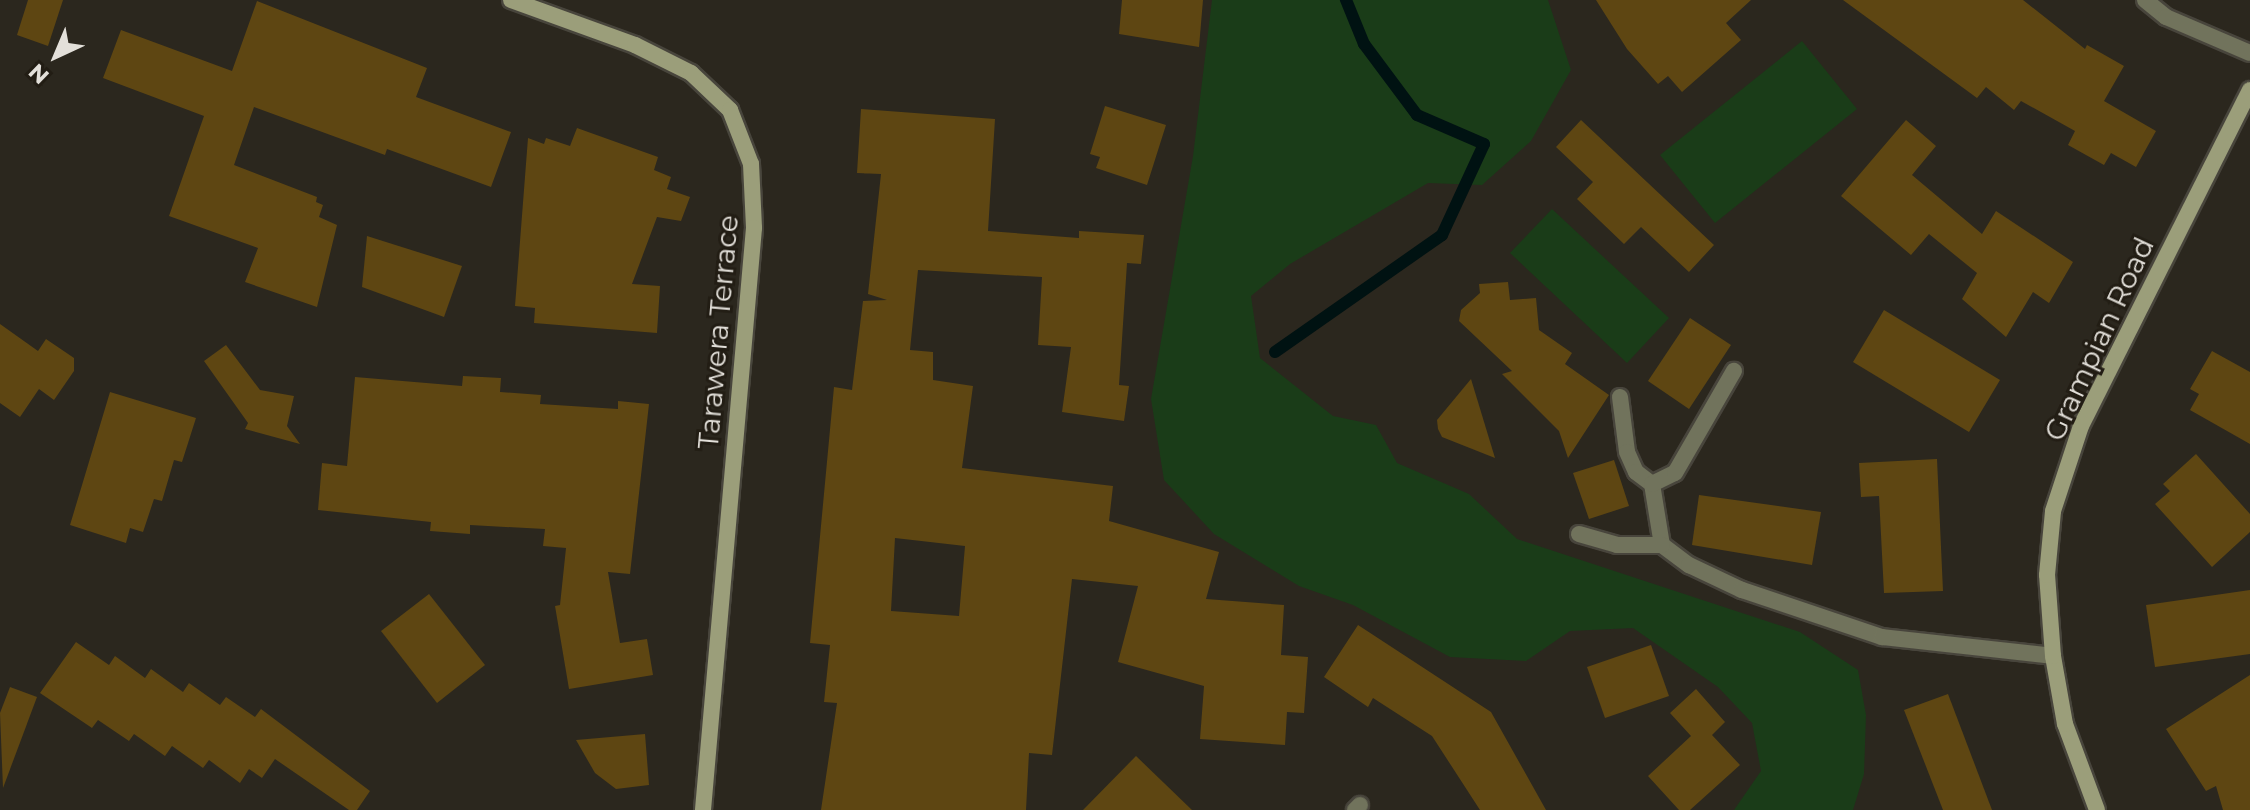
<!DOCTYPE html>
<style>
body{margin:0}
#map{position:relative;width:2250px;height:810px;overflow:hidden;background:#2b271e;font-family:Montserrat,sans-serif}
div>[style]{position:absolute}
.green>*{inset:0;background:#1a3c18}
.stream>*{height:12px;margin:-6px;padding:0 6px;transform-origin:6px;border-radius:6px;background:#001212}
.building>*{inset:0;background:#5e4612}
.roads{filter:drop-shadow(2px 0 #48453c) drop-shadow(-2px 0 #48453c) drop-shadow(0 2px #48453c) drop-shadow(0 -2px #48453c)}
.lane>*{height:16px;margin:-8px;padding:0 8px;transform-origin:8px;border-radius:8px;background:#71735c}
.street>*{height:16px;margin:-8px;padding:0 8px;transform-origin:8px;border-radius:8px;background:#71735c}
.secondary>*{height:16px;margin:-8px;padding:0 8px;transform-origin:8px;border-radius:8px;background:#9b9e7a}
span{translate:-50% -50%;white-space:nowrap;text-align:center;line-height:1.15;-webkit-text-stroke:6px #221d14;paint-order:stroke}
.street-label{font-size:28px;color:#e3e0da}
.north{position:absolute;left:16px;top:16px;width:80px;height:80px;-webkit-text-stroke:6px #221d14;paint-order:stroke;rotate:224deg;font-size:22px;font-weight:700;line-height:32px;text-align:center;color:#e3e0da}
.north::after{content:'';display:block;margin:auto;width:28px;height:36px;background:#e3e0da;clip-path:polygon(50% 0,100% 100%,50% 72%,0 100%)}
</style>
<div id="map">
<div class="green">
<div style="clip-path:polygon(1212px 0,1548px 0,1571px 70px,1531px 141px,1482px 185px,1428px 183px,1290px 264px,1251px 296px,1260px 358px,1333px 416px,1376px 425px,1397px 463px,1469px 494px,1517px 539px,1800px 632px,1858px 670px,1866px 715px,1864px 774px,1853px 810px,1734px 810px,1761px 771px,1752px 723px,1718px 687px,1633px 628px,1570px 631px,1526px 661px,1450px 657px,1353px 605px,1299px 586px,1214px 534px,1164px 480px,1151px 399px,1193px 156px)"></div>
<div style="clip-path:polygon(1802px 41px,1857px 109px,1715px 223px,1660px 155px)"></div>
<div style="clip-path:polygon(1552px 209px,1669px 318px,1627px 363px,1510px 253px)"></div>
</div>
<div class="stream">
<div style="left:1275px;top:352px;width:204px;rotate:-35deg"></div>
<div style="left:1442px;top:235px;width:100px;rotate:-65.2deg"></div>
<div style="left:1484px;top:144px;width:73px;rotate:-156.6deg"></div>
<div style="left:1417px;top:115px;width:89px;rotate:-126.7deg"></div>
<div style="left:1364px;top:44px;width:48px;rotate:-112.2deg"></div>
</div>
<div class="building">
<div style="clip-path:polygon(28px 0,63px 0,48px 46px,17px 35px)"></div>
<div style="clip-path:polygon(1122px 0,1203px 0,1199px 47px,1119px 34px)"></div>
<div style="clip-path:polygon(1596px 0,1751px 0,1726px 23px,1741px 40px,1682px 92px,1668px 76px,1658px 84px,1627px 49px)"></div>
<div style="clip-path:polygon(1843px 0,2023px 0,2085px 49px,2087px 45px,2124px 66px,2104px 101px,2156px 131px,2136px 167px,2111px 153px,2104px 165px,2068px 145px,2075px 131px,2021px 101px,2014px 110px,1986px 87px,1977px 98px)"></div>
<div style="clip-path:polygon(257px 1px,427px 68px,416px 97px,511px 132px,491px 187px,387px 149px,385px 155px,254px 107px,234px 165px,317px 197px,316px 202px,323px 205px,319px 217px,337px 225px,317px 307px,245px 282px,258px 248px,169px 216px,204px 116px,103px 78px,121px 30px,232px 71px)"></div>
<div style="clip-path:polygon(1105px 106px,1166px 125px,1147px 185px,1096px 168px,1100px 157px,1090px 154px)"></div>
<div style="clip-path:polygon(evenodd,861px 109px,995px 119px,988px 231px,1079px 238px,1079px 231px,1144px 235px,1141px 264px,1127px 263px,1119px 385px,1129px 386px,1124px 421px,1062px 412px,1071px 347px,1038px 345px,1042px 277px,918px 270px,910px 350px,933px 352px,933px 380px,973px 386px,962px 468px,1113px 486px,1109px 521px,1219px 552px,1206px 599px,1284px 605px,1281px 655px,1308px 657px,1304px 713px,1287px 712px,1285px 745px,1200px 739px,1204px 686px,1118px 662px,1138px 586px,1072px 579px,1052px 755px,1029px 753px,1026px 810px,821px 810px,837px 703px,824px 702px,830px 645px,810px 643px,834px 387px,852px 390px,863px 301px,887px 300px,868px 294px,881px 174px,857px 173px,861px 109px,895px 538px,965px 546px,959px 616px,891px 611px,895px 538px)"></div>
<div style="clip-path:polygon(1581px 120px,1714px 245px,1689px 272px,1641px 227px,1624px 244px,1577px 199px,1593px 182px,1556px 147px)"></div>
<div style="clip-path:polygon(1906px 120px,1936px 146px,1912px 175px,1982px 234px,1996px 211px,2073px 262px,2049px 303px,2033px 292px,2006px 337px,1962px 299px,1977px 273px,1929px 234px,1911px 255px,1841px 196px)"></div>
<div style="clip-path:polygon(577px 128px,658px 157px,654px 170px,671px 177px,667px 189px,690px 197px,681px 221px,657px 217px,632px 284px,660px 286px,657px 333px,534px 323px,535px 308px,515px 306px,528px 138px,544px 144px,546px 138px,570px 146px)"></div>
<div style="clip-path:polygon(367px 236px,462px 266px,444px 317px,362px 287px)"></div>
<div style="clip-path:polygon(1508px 282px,1510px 300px,1536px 298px,1539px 330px,1572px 353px,1565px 364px,1609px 395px,1568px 458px,1559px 431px,1502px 374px,1512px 371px,1459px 321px,1461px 310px,1480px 293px,1479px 284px)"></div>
<div style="clip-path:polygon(1884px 310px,2000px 380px,1969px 432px,1853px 362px)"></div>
<div style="clip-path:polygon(1690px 318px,1731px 345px,1689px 409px,1648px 381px)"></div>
<div style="clip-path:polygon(0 324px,38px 351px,46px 339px,74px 358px,74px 371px,54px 400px,39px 389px,20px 417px,0 403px)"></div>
<div style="clip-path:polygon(226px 345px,260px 390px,294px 396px,287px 426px,300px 444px,245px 429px,248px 423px,204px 361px)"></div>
<div style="clip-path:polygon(2212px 351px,2250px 372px,2250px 444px,2190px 410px,2199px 394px,2190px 389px)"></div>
<div style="clip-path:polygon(463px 376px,501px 378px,500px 392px,541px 395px,540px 404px,618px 409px,618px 401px,649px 404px,630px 574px,608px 572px,620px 643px,647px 639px,653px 675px,569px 689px,555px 606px,560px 605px,566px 548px,543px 546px,545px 529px,470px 525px,470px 534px,430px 531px,431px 522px,318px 510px,322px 463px,347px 466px,355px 377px,462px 386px)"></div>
<div style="clip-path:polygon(1471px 379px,1495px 458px,1442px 437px,1438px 429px,1437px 420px)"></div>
<div style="clip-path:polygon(110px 392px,196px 418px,182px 462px,174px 460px,162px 501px,154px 499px,143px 532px,130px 528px,126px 543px,70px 525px)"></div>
<div style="clip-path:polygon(2196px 454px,2250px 514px,2250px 532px,2212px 567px,2155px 504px,2170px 491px,2163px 484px)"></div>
<div style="clip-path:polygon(1937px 459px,1943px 591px,1884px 593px,1879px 496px,1861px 497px,1859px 463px)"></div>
<div style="clip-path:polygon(1614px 460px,1629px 506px,1589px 519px,1573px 473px)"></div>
<div style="clip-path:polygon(1699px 495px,1821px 512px,1812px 565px,1692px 545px)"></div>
<div style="clip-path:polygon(2250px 590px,2250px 654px,2155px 667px,2146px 605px)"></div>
<div style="clip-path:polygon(429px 594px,485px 665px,437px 703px,381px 631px)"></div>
<div style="clip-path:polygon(1358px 625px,1491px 712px,1546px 810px,1480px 810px,1432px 736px,1373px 698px,1368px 707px,1324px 677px)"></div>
<div style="clip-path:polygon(76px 642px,109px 665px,115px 656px,145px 678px,151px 669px,183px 692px,189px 683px,220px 705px,226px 697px,255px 717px,261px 709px,370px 791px,357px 810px,349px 810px,275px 759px,262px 778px,249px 769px,240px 783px,209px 760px,203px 768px,172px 746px,165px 756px,134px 734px,129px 741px,98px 720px,92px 728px,40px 693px)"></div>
<div style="clip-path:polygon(1651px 645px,1669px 696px,1605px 718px,1587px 667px)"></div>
<div style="clip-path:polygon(2250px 675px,2250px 810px,2223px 810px,2216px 786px,2206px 791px,2166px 729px)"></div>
<div style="clip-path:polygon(10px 687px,37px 697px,3px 788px,0 713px)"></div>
<div style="clip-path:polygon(1696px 689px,1725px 722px,1712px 735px,1740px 765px,1690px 810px,1679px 810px,1648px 776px,1691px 736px,1670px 713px)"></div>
<div style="clip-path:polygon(1948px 694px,1992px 810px,1943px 810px,1904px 710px)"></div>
<div style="clip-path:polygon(645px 734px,649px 785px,616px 789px,595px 773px,576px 740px)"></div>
<div style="clip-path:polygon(1136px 756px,1192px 810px,1083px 810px)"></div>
</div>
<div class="roads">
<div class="lane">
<div style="left:1620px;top:397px;width:55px;rotate:82.7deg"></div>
<div style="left:1627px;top:452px;width:22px;rotate:66deg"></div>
<div style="left:1636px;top:472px;width:20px;rotate:37deg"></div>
<div style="left:1652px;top:484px;width:62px;rotate:80.7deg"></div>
<div style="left:1662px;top:545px;width:34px;rotate:37deg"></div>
<div style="left:1689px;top:565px;width:59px;rotate:25.3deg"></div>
<div style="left:1742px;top:590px;width:148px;rotate:18.6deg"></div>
<div style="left:1882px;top:637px;width:172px;rotate:6.3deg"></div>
<div style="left:1652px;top:484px;width:25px;rotate:-26deg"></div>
<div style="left:1675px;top:473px;width:118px;rotate:-60deg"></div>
<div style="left:1579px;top:534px;width:40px;rotate:16deg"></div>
<div style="left:1617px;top:545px;width:45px"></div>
</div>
<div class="street">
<div style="left:2145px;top:0;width:27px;rotate:39deg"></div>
<div style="left:2166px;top:17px;width:91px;rotate:23.2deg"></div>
<div style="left:1355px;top:810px;width:7px;rotate:-45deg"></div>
</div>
<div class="secondary">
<div style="left:511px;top:0;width:132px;rotate:19.9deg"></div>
<div style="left:635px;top:45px;width:63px;rotate:26.6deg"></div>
<div style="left:691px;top:73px;width:54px;rotate:43.5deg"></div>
<div style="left:730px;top:110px;width:58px;rotate:68.7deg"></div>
<div style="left:751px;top:164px;width:64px;rotate:87.3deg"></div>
<div style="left:754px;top:228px;width:584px;rotate:95.01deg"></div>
<div style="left:2097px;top:810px;width:92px;rotate:-110.4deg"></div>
<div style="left:2065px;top:724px;width:69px;rotate:-100deg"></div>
<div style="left:2053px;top:656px;width:81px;rotate:-94.2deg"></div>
<div style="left:2047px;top:575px;width:64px;rotate:-84.6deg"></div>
<div style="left:2053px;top:511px;width:89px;rotate:-71.8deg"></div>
<div style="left:2081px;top:426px;width:376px;rotate:-63.3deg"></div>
</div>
</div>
<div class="street-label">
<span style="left:718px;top:332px;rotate:-85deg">Tarawera Terrace</span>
<span style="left:2099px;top:339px;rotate:-65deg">Grampian Road</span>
</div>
<div class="north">N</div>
</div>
